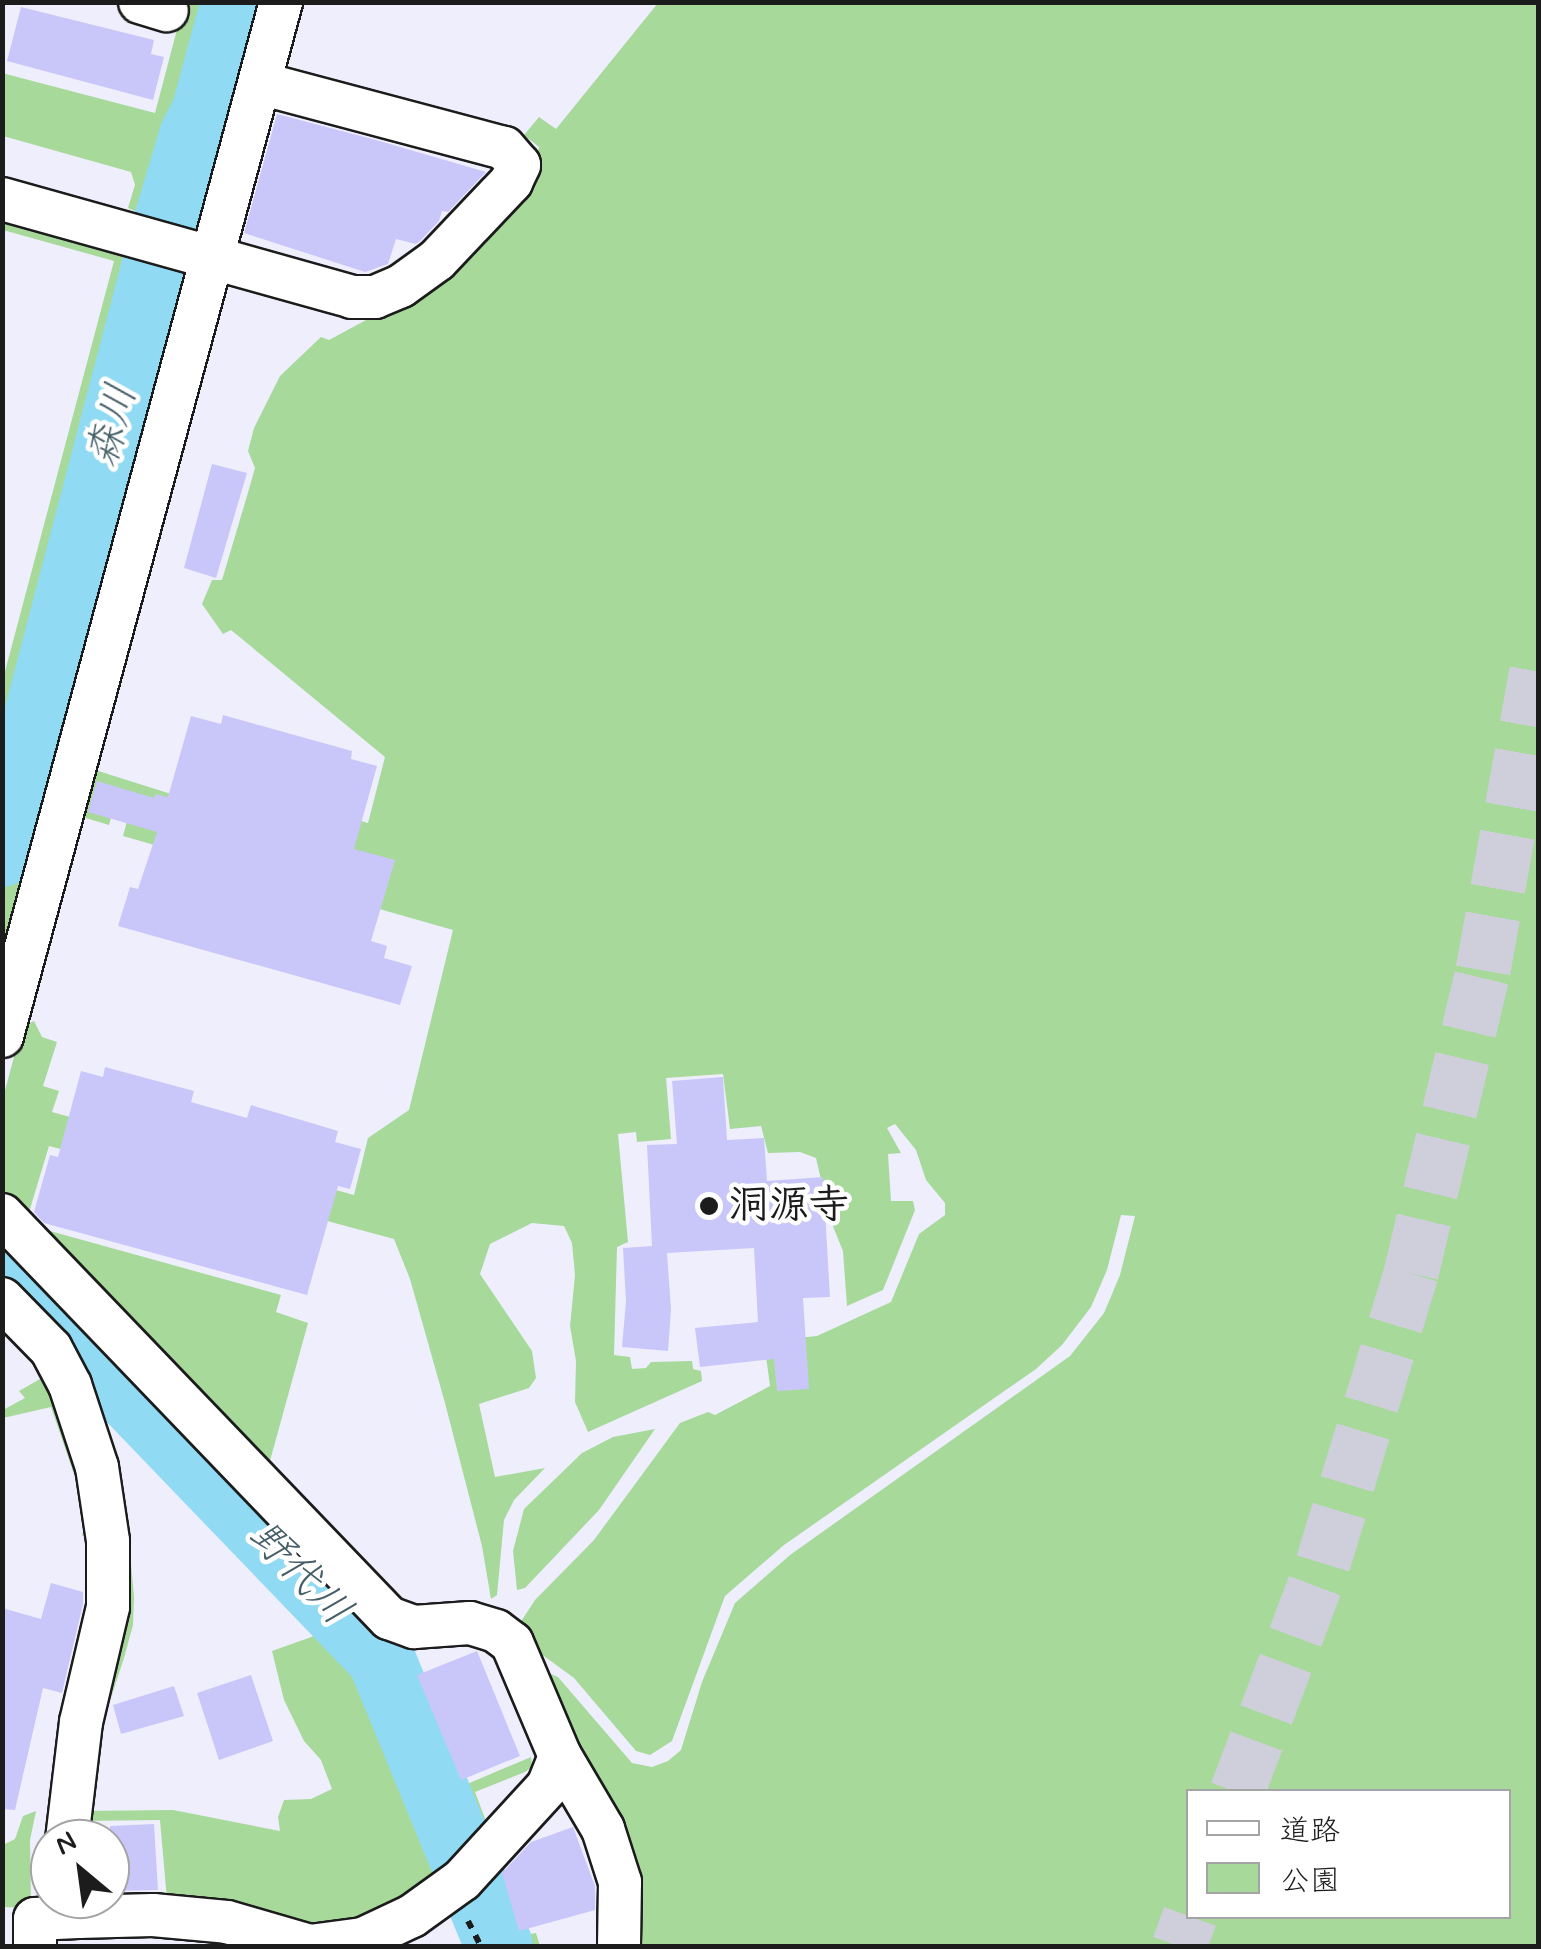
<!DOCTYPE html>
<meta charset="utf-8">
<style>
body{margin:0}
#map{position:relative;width:1541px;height:1949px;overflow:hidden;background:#efeefd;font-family:Mynerve,"Klee One",sans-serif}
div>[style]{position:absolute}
.green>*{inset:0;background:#a7d99b}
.river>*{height:68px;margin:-34px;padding:0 34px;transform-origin:34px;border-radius:34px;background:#91daf3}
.building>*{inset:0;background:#c9c7f9}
.highway-tunnel>*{height:55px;margin-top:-27.5px;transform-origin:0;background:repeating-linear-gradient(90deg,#cfcedb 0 55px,transparent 0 83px)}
.path>*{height:6px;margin-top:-3px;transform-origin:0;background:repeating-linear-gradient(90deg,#1c1c1c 0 8px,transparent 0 16px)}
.roads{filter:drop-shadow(2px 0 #1c1c1c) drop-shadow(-2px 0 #1c1c1c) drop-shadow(0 2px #1c1c1c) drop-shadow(0 -2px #1c1c1c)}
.minor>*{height:42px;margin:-21px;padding:0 21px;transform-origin:21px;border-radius:21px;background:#fff}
.dots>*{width:28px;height:28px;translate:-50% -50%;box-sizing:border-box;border:5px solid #fff;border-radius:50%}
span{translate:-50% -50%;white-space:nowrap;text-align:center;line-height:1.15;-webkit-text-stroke:9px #fff;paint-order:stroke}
.poi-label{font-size:40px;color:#1c1c1c;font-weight:700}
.left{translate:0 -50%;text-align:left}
.water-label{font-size:42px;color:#455e67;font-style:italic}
.frame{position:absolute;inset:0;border:5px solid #1c1c1c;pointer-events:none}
.legend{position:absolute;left:1186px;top:1789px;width:325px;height:130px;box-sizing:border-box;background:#fff;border:2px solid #a4a4a4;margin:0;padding:12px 18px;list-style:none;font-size:30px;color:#1c1c1c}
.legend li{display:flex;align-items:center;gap:20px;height:50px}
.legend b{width:50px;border:2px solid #a4a4a4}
.north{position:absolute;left:30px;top:1819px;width:100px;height:100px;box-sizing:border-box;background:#fff;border:2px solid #a4a4a4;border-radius:50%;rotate:331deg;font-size:28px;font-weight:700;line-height:40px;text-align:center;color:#1c1c1c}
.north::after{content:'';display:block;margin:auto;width:35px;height:45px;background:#1c1c1c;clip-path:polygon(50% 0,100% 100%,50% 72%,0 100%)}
</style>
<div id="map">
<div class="green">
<div style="clip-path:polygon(184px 3px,218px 3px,157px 221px,128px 208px,135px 185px,131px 172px,3px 136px,2px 73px,155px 113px)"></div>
<div style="clip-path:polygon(251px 3px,264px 3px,204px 212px,197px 222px,178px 227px,204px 137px,217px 129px)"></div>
<div style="clip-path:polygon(evenodd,658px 3px,1538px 3px,1538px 1946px,638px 1946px,544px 1671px,558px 1677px,632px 1763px,652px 1767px,668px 1761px,681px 1750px,702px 1682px,735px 1603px,790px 1555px,1070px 1356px,1104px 1313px,1120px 1275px,1135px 1216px,1121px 1215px,1107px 1270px,1091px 1307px,1062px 1345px,1036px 1369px,784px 1545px,725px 1596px,672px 1741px,650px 1755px,636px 1751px,574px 1678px,533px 1648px,520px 1623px,535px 1600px,594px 1540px,680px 1423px,708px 1412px,715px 1415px,770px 1386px,764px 1341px,817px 1336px,891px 1302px,919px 1234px,945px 1215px,945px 1203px,926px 1180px,916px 1150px,895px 1124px,887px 1128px,901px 1153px,888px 1154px,891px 1201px,913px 1201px,915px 1210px,883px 1290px,847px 1306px,843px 1251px,830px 1219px,816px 1158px,800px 1152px,768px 1153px,761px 1126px,730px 1129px,723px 1074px,666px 1078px,671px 1139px,637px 1142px,636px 1132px,618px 1134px,628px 1242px,617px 1247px,614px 1355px,630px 1357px,632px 1369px,646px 1368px,651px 1362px,692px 1361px,693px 1369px,701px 1371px,702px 1381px,588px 1432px,575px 1402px,576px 1361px,570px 1326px,575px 1275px,572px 1243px,564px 1226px,532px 1223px,490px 1244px,480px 1274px,532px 1351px,536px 1378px,529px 1388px,479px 1404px,495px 1477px,545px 1468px,514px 1500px,504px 1520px,497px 1595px,491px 1599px,482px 1546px,445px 1403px,410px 1279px,394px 1239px,49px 1146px,27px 1219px,3px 1192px,3px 1098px,22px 1027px,34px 1021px,42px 1037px,57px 1042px,43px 1086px,59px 1091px,52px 1112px,354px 1195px,368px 1138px,409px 1110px,453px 930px,123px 836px,133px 799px,118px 794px,109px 825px,79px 816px,92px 769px,171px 794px,178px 769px,368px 823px,385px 757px,231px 630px,223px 634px,202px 604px,212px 580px,222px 580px,247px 496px,255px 468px,248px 451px,254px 428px,280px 376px,321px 337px,329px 340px,394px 305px,536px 158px,539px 147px,524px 135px,539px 117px,556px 129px,658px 3px,1188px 1792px,1508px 1792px,1508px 1916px,1188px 1916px,1188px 1792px)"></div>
<div style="clip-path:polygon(3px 221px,151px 259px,3px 823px,3px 679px,114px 261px,3px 230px)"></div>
<div style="clip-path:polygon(165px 273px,187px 276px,3px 983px,3px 891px)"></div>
<div style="clip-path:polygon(32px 1226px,281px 1295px,276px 1312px,308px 1323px,268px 1468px)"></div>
<div style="clip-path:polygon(87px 1325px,411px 1648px,417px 1664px,411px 1667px,460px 1787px,531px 1757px,532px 1767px,525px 1772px,475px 1792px,492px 1837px,472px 1859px,394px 1662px,80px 1332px)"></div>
<div style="clip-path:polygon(97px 1371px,381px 1669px,461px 1869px,362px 1932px,168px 1911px,160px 1820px,80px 1821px,79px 1811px,173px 1810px,280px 1831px,278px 1817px,284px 1800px,311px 1799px,332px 1789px,321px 1760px,304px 1741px,284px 1700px,272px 1651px,331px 1630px,110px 1408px,100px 1414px,126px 1508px,134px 1597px,133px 1625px,124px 1658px,110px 1701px,101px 1705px,87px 1379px)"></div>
<div style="clip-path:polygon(52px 1372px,99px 1530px,82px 1536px,86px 1523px,79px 1489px,51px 1407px,3px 1418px,3px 1410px,25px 1398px,19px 1391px)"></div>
<div style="clip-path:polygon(655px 1429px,599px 1510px,525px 1588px,517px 1590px,513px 1551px,524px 1509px,582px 1453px,613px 1437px)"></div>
<div style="clip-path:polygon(36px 1811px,30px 1840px,31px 1908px,3px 1907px,3px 1845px,15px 1839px,23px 1816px)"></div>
<div style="clip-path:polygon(497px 1857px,519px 1936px,536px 1933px,540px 1946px,507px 1946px,479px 1875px)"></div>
</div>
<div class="river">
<div style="left:2px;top:853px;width:644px;rotate:-75.34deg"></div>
<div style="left:165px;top:230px;width:98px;rotate:-73.4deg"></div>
<div style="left:193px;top:136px;width:29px;rotate:-63deg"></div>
<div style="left:206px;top:110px;width:112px;rotate:-75deg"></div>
<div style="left:2px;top:1264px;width:547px;rotate:46.11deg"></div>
<div style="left:381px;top:1658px;width:311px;rotate:67.7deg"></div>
</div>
<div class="building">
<div style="clip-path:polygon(21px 7px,154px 40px,151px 54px,164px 57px,153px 100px,7px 61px)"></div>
<div style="clip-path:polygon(277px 114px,376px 140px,486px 172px,448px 212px,442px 211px,439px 221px,420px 241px,416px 244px,396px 239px,388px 264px,365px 272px,244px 233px)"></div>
<div style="clip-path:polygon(212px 464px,247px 473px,216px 578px,184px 568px)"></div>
<div style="clip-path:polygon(223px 715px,352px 751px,351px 759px,377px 766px,354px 849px,395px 860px,371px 941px,387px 946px,384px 958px,412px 966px,400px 1005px,118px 926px,130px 887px,138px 889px,157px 832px,88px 812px,97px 781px,154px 798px,155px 794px,168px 797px,191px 716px,221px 724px)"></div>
<div style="clip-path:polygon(105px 1067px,194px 1091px,191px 1102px,247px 1118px,251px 1105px,338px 1131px,335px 1142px,361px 1149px,350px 1189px,338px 1186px,307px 1295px,44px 1223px,34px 1212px,50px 1155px,58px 1157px,81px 1071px,103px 1077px)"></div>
<div style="clip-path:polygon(723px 1077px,727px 1140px,764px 1138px,767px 1181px,823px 1177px,830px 1297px,803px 1298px,809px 1389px,777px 1391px,774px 1359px,700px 1367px,695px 1328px,758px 1322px,754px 1248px,667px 1253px,671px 1309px,668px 1351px,622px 1347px,626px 1301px,623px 1248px,652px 1246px,647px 1145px,677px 1144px,672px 1081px)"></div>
<div style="clip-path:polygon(51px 1583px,83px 1592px,83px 1604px,62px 1693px,43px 1688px,15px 1810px,2px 1809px,2px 1608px,41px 1619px)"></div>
<div style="clip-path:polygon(477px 1651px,520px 1756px,461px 1780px,417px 1675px)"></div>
<div style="clip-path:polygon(251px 1675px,273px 1741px,219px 1760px,197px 1693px)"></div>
<div style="clip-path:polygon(174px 1686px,184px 1716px,121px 1734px,113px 1705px)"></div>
<div style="clip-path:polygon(154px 1824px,158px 1890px,110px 1891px,110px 1826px)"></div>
<div style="clip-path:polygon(573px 1827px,595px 1886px,595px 1910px,519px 1931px,502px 1873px,531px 1842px)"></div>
</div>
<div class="highway-tunnel">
<div style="left:1237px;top:1792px;width:245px;rotate:-69.4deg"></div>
<div style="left:1323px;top:1563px;width:303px;rotate:-73.1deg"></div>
<div style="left:1411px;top:1273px;width:311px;rotate:-76.6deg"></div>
<div style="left:1483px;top:970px;width:311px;rotate:-79.8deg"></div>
<div style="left:1179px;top:1946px;width:32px;rotate:-70deg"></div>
</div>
<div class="path">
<div style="left:468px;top:1921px;width:28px;rotate:63deg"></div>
</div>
<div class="roads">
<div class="minor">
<div style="left:140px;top:2px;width:28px;rotate:17deg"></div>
<div style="left:2px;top:199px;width:363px;rotate:15.6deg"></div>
<div style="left:352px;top:297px;width:23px"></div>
<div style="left:375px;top:297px;width:28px;rotate:-23deg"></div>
<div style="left:401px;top:286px;width:44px;rotate:-35.8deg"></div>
<div style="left:437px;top:260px;width:108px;rotate:-46.5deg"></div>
<div style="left:511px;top:182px;width:19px;rotate:-65deg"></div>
<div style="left:519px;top:165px;width:23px;rotate:-131deg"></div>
<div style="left:504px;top:148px;width:253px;rotate:-165.1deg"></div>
<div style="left:2px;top:1036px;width:1071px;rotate:-74.9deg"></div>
<div style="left:2px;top:1215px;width:559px;rotate:46.16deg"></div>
<div style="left:389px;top:1618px;width:27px;rotate:20deg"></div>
<div style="left:414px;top:1627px;width:56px;rotate:-4.1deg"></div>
<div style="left:470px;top:1623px;width:27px;rotate:17deg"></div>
<div style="left:496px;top:1631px;width:20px;rotate:37deg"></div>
<div style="left:512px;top:1643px;width:123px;rotate:67deg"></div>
<div style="left:560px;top:1756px;width:85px;rotate:59.5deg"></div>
<div style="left:603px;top:1829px;width:56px;rotate:72.2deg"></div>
<div style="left:620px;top:1882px;width:64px;rotate:90.9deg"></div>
<div style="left:2px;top:1299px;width:70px;rotate:45.6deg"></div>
<div style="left:51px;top:1349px;width:41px;rotate:62.2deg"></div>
<div style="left:70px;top:1385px;width:86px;rotate:71.8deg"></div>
<div style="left:97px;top:1467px;width:75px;rotate:81.5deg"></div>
<div style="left:108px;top:1541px;width:66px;rotate:90deg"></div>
<div style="left:108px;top:1607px;width:118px;rotate:103.2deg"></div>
<div style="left:81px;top:1722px;width:118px;rotate:96.8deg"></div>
<div style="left:78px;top:1917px;width:75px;rotate:-1.5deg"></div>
<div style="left:153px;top:1915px;width:74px;rotate:5.4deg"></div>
<div style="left:227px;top:1922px;width:86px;rotate:16.1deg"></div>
<div style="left:310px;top:1946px;width:53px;rotate:-7.5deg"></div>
<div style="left:363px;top:1939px;width:54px;rotate:-25.1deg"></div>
<div style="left:412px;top:1916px;width:62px;rotate:-35.8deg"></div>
<div style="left:462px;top:1880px;width:127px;rotate:-47.5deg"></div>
<div style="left:548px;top:1786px;width:32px;rotate:-68deg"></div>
<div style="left:35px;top:1946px;width:27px;rotate:-90deg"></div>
<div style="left:35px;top:1919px;width:43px;rotate:-2.7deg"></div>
<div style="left:78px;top:1917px;width:18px;rotate:-99deg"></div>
</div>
</div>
<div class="dots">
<div style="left:709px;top:1206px;background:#1c1c1c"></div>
</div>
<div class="poi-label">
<span class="left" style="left:729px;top:1206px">洞源寺</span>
</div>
<div class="water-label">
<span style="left:114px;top:426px;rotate:-75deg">森川</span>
<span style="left:299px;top:1574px;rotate:46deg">野代川</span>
</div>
<div class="frame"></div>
<ul class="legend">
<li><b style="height:12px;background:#fff"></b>道路</li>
<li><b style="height:28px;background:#a7d99b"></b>公園</li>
</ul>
<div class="north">N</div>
</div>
